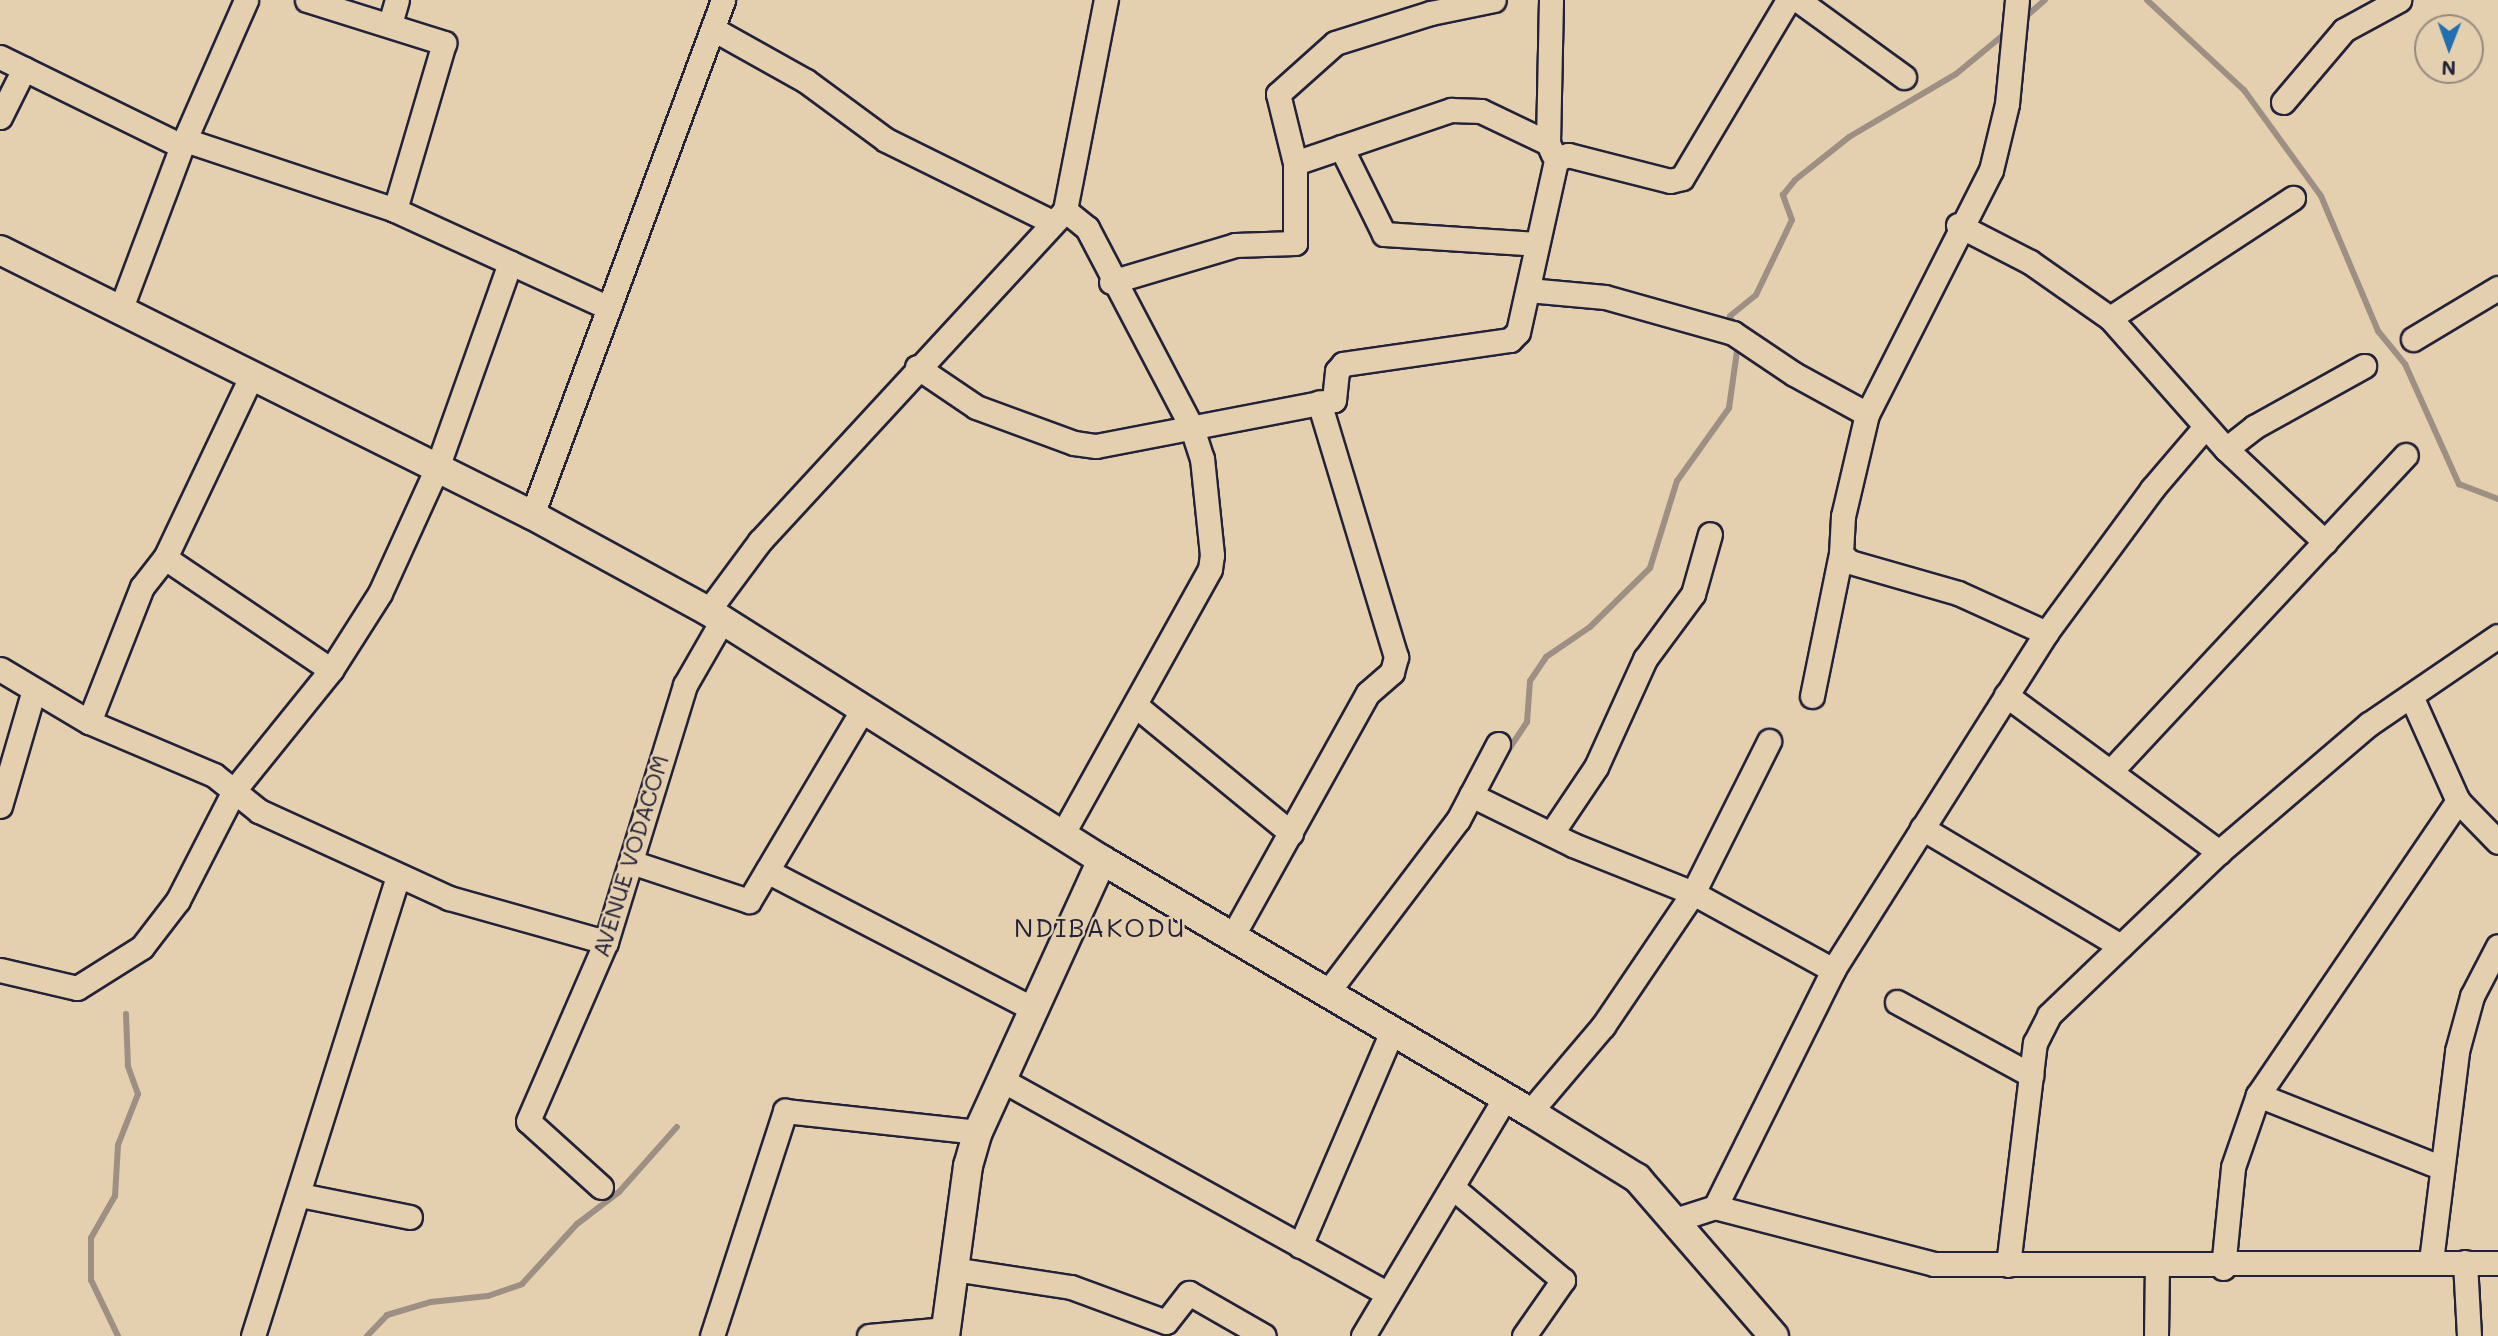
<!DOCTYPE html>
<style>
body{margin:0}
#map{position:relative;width:2498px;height:1336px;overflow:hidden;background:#e4cfae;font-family:Mali,sans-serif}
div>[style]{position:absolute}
.stream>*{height:6px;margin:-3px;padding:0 3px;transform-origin:3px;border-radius:3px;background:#9d8f84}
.roads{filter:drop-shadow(2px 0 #22223b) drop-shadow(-2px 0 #22223b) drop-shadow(0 2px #22223b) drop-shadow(0 -2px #22223b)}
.minor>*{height:23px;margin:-11.5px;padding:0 11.5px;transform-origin:11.5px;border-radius:11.5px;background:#e4cfae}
.tertiary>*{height:28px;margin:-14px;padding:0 14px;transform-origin:14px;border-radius:14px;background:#e4cfae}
span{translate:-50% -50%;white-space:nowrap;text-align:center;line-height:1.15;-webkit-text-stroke:5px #e4cfae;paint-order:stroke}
.street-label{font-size:23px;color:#22223b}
.quarter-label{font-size:26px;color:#22223b;letter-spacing:2px}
.north{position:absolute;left:2414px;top:14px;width:70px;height:70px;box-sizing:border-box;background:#e4cfae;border:2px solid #968a80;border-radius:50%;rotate:181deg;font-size:19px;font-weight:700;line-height:28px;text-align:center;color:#22223b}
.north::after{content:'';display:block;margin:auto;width:24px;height:32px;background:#1f6fb2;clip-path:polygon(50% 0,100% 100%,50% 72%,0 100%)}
</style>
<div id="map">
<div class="stream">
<div style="left:2147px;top:0;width:132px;rotate:42.9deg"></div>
<div style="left:2244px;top:90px;width:131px;rotate:54deg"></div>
<div style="left:2321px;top:196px;width:147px;rotate:67.1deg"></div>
<div style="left:2378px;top:331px;width:43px;rotate:50.7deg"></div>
<div style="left:2405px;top:364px;width:132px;rotate:65.8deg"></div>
<div style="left:2459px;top:484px;width:42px;rotate:21deg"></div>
<div style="left:2023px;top:19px;width:29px;rotate:-41deg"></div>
<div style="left:1733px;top:327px;width:11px;rotate:-105deg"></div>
<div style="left:1730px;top:316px;width:33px;rotate:-39deg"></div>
<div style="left:1756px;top:295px;width:83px;rotate:-64.4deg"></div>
<div style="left:1792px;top:220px;width:27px;rotate:-110deg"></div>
<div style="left:1783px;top:195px;width:19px;rotate:-51deg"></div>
<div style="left:1795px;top:180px;width:69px;rotate:-38.5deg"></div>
<div style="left:1849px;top:137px;width:124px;rotate:-30.5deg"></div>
<div style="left:1956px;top:74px;width:66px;rotate:-39.5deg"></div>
<div style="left:1501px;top:761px;width:47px;rotate:-56.3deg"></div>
<div style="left:1527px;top:722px;width:41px;rotate:-85.8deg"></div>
<div style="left:1530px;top:681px;width:29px;rotate:-56deg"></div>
<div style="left:1546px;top:657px;width:53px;rotate:-34.3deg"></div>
<div style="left:1590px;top:627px;width:84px;rotate:-44.5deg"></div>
<div style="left:1650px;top:568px;width:91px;rotate:-72.8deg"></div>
<div style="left:1677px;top:481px;width:90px;rotate:-54.5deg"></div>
<div style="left:1729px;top:408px;width:65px;rotate:-82deg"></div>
<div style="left:118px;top:1336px;width:62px;rotate:-115.7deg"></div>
<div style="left:91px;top:1280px;width:42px;rotate:-90deg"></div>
<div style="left:91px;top:1238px;width:48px;rotate:-60.3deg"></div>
<div style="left:115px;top:1196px;width:51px;rotate:-86.6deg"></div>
<div style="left:118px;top:1145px;width:55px;rotate:-68.6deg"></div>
<div style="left:138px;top:1094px;width:30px;rotate:-110deg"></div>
<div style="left:128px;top:1066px;width:52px;rotate:-92.2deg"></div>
<div style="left:367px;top:1336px;width:29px;rotate:-46deg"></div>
<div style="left:387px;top:1315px;width:46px;rotate:-16.5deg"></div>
<div style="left:431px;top:1302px;width:57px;rotate:-6deg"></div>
<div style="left:488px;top:1296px;width:36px;rotate:-19deg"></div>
<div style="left:522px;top:1284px;width:81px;rotate:-47.5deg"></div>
<div style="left:577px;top:1224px;width:53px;rotate:-37.3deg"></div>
<div style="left:619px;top:1192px;width:87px;rotate:-48.3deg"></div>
</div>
<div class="roads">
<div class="minor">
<div style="left:307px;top:0;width:144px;rotate:17.4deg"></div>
<div style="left:444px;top:43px;width:174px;rotate:106.4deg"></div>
<div style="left:1551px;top:0;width:143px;rotate:91.2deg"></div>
<div style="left:1548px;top:143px;width:12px;rotate:66deg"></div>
<div style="left:1798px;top:0;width:131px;rotate:36deg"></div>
<div style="left:2017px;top:0;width:104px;rotate:95.5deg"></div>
<div style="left:2007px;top:104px;width:68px;rotate:103.6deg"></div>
<div style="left:1991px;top:170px;width:274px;rotate:116.9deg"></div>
<div style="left:1867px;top:414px;width:105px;rotate:103.2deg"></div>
<div style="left:1843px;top:516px;width:38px;rotate:93deg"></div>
<div style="left:1841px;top:554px;width:12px;rotate:42deg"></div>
<div style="left:1850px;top:562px;width:112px;rotate:16deg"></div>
<div style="left:1958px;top:593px;width:97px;rotate:24.4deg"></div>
<div style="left:390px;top:24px;width:25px;rotate:-74deg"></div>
<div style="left:713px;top:29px;width:107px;rotate:29.2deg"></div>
<div style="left:806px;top:81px;width:99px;rotate:36.4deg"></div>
<div style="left:886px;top:140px;width:185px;rotate:26.3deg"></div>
<div style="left:0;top:57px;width:203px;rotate:26.1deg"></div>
<div style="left:2283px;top:102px;width:94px;rotate:-49.7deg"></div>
<div style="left:2344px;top:30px;width:63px;rotate:-28.6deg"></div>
<div style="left:0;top:117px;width:54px;rotate:-63.4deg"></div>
<div style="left:185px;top:140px;width:221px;rotate:18.4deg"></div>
<div style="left:395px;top:210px;width:235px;rotate:24.6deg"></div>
<div style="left:1341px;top:147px;width:97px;rotate:63.7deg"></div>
<div style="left:1384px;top:234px;width:153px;rotate:3.7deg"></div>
<div style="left:1295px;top:163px;width:71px;rotate:-103.8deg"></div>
<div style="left:1278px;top:94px;width:76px;rotate:-41.8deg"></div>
<div style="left:1335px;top:43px;width:101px;rotate:-17.4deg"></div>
<div style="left:1431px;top:13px;width:64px;rotate:-11.7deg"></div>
<div style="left:1958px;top:225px;width:81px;rotate:27.2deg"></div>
<div style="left:2030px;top:262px;width:98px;rotate:35deg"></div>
<div style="left:2110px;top:318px;width:175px;rotate:48.5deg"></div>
<div style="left:2226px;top:449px;width:136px;rotate:43.2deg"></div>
<div style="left:1111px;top:282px;width:129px;rotate:-16.6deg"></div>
<div style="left:1235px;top:245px;width:60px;rotate:-1.9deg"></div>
<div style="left:1295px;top:243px;width:80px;rotate:-90deg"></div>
<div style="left:1295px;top:163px;width:165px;rotate:-18.8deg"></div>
<div style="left:1451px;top:110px;width:30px;rotate:2deg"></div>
<div style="left:1481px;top:111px;width:74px;rotate:25.5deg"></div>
<div style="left:1528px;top:290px;width:77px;rotate:5.2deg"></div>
<div style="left:1605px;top:297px;width:133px;rotate:15.7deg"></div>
<div style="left:1733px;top:333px;width:73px;rotate:33.9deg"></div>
<div style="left:1794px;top:374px;width:83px;rotate:28.7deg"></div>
<div style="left:121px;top:308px;width:173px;rotate:-69.4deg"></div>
<div style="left:182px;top:146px;width:159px;rotate:-66.3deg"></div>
<div style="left:2110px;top:318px;width:219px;rotate:-33.3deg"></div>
<div style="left:2413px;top:339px;width:99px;rotate:-31deg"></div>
<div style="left:917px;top:367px;width:71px;rotate:34.1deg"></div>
<div style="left:976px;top:407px;width:104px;rotate:20.2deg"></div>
<div style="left:1074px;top:443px;width:22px;rotate:8deg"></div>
<div style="left:1096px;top:446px;width:242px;rotate:-10.9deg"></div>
<div style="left:1334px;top:400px;width:29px;rotate:-84deg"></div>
<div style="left:1337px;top:371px;width:9px;rotate:-49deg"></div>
<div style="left:1343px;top:364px;width:169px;rotate:-8.2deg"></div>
<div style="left:1510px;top:340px;width:11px;rotate:-45deg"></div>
<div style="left:1518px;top:332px;width:176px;rotate:-77.5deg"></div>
<div style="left:1556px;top:160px;width:13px;rotate:-23deg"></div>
<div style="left:1568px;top:155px;width:105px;rotate:14.3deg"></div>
<div style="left:1670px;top:181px;width:12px;rotate:-14deg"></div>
<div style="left:1682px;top:178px;width:207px;rotate:-59.2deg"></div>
<div style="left:2226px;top:449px;width:36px;rotate:-38deg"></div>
<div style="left:2254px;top:427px;width:126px;rotate:-29deg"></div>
<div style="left:532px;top:515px;width:549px;rotate:-69.65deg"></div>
<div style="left:165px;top:558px;width:200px;rotate:34deg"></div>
<div style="left:708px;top:611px;width:87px;rotate:-53.4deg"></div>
<div style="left:760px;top:541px;width:450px;rotate:-47.3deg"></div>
<div style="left:1065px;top:210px;width:214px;rotate:-79deg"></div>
<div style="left:0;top:669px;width:104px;rotate:30.8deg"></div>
<div style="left:89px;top:722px;width:136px;rotate:23deg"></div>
<div style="left:214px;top:775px;width:58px;rotate:38.7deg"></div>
<div style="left:259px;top:811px;width:209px;rotate:24.6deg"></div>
<div style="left:449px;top:898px;width:163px;rotate:15.7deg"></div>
<div style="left:2006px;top:695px;width:265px;rotate:36.4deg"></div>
<div style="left:1812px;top:696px;width:145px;rotate:-78.5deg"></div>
<div style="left:2411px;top:696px;width:115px;rotate:65.9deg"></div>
<div style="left:2458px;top:801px;width:57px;rotate:45.7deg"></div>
<div style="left:1135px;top:705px;width:202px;rotate:39.4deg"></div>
<div style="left:89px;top:722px;width:145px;rotate:-68.6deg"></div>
<div style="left:142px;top:587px;width:37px;rotate:-52deg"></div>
<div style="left:165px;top:558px;width:203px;rotate:-64.6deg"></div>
<div style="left:2111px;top:771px;width:432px;rotate:-47deg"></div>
<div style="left:1471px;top:795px;width:114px;rotate:26.1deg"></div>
<div style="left:1573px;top:845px;width:129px;rotate:21.8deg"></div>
<div style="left:1693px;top:893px;width:160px;rotate:28.8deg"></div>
<div style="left:0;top:806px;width:118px;rotate:-73.7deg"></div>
<div style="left:1922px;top:828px;width:231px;rotate:30.7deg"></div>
<div style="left:1551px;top:834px;width:81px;rotate:-56.1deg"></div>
<div style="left:1596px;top:767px;width:119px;rotate:-65.6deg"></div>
<div style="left:1645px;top:659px;width:81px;rotate:-53.6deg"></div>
<div style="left:1693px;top:594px;width:62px;rotate:-74.2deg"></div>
<div style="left:1062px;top:835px;width:304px;rotate:-60.9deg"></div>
<div style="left:1210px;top:569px;width:14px;rotate:-82deg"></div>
<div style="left:1212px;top:555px;width:97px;rotate:-95.9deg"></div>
<div style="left:1202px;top:459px;width:35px;rotate:-108deg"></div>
<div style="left:1191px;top:426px;width:224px;rotate:-117.7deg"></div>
<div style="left:1087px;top:228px;width:28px;rotate:-141deg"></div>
<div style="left:631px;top:862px;width:124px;rotate:18.3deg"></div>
<div style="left:749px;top:901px;width:223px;rotate:-59.3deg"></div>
<div style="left:767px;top:871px;width:302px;rotate:27.4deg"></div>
<div style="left:1232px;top:937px;width:279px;rotate:-60.9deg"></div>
<div style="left:1368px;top:693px;width:32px;rotate:-41deg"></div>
<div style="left:1392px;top:672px;width:16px;rotate:-75deg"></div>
<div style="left:1396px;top:657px;width:266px;rotate:-106.8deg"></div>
<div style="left:0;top:970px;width:79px;rotate:13.2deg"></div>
<div style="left:77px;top:988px;width:77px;rotate:-32.2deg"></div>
<div style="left:142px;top:947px;width:59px;rotate:-52.5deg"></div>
<div style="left:178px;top:900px;width:125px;rotate:-62.8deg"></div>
<div style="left:235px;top:789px;width:153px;rotate:-51.1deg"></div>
<div style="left:331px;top:670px;width:91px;rotate:-57.5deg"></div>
<div style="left:380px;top:593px;width:137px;rotate:-65.5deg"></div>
<div style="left:437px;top:468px;width:218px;rotate:-70.4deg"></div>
<div style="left:1327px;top:993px;width:217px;rotate:-52.9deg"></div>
<div style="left:1458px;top:820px;width:86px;rotate:-62.2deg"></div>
<div style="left:1897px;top:1002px;width:153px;rotate:28.6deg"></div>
<div style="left:1002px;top:1080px;width:441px;rotate:29deg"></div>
<div style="left:2258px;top:1095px;width:196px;rotate:21.6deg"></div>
<div style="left:1530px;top:1112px;width:113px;rotate:-49.7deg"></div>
<div style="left:1603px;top:1026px;width:161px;rotate:-55.9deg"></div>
<div style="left:1693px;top:893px;width:170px;rotate:-63.4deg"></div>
<div style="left:601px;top:1187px;width:98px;rotate:-137.9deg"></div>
<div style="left:528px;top:1121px;width:195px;rotate:-66.5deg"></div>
<div style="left:606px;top:942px;width:269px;rotate:-72.9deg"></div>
<div style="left:685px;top:685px;width:76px;rotate:-60.1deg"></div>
<div style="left:1452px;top:1187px;width:145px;rotate:40deg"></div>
<div style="left:1563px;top:1280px;width:68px;rotate:124.9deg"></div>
<div style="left:300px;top:1195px;width:112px;rotate:11.3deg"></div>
<div style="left:1715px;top:1207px;width:265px;rotate:-63.5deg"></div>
<div style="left:1833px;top:970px;width:399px;rotate:-57.7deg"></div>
<div style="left:2046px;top:633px;width:179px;rotate:-53.6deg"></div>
<div style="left:2152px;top:489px;width:82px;rotate:-49.5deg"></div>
<div style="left:1672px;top:1221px;width:45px;rotate:-18deg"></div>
<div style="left:1715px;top:1207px;width:226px;rotate:14.6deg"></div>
<div style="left:1934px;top:1264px;width:564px;rotate:-0.1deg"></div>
<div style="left:1300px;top:1246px;width:234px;rotate:-66.8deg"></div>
<div style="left:2431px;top:1261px;width:212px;rotate:-82.9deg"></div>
<div style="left:2457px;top:1051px;width:57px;rotate:-74.7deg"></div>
<div style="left:2472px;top:996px;width:56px;rotate:-62.5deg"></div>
<div style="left:2465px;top:1262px;width:74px;rotate:86.9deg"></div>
<div style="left:2008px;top:1265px;width:224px;rotate:-83.1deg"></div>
<div style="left:2035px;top:1043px;width:31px;rotate:-63deg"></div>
<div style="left:2049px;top:1015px;width:236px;rotate:-43.8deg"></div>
<div style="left:2219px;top:852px;width:197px;rotate:-40.5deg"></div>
<div style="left:2369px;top:724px;width:156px;rotate:-34.3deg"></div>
<div style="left:2223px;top:1268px;width:101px;rotate:-84.3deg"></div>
<div style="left:2233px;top:1167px;width:76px;rotate:-70.9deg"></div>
<div style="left:2258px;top:1095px;width:356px;rotate:-55.8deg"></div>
<div style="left:953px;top:1269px;width:119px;rotate:8.7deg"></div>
<div style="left:1071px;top:1287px;width:101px;rotate:20.2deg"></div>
<div style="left:1166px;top:1322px;width:37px;rotate:-52deg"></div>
<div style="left:1189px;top:1293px;width:86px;rotate:29.8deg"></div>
<div style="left:253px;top:1336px;width:483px;rotate:-72.5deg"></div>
<div style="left:712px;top:1336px;width:237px;rotate:-72deg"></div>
<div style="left:785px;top:1111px;width:194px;rotate:6.2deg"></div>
<div style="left:869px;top:1336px;width:77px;rotate:-5.2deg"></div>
<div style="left:1363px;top:1336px;width:277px;rotate:-59.2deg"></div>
<div style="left:2156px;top:1336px;width:69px;rotate:-89.2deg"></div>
</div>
<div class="tertiary">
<div style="left:0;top:250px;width:594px;rotate:26.48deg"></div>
<div style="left:532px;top:515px;width:200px;rotate:28.6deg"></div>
<div style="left:708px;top:611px;width:466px;rotate:32.3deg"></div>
<div style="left:1102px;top:860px;width:497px;rotate:30.5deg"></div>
<div style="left:1530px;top:1112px;width:126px;rotate:31.7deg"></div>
<div style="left:1637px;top:1178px;width:209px;rotate:49.1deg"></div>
<div style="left:945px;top:1336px;width:172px;rotate:-82.3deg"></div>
<div style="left:968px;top:1166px;width:35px;rotate:-74deg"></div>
<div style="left:978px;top:1132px;width:299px;rotate:-65.5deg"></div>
</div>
</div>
<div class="street-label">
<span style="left:630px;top:856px;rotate:-73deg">AVENUE VODACOM</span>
</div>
<div class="quarter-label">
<span style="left:1100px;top:928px">NDIBAKODU</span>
</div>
<div class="north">N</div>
</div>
